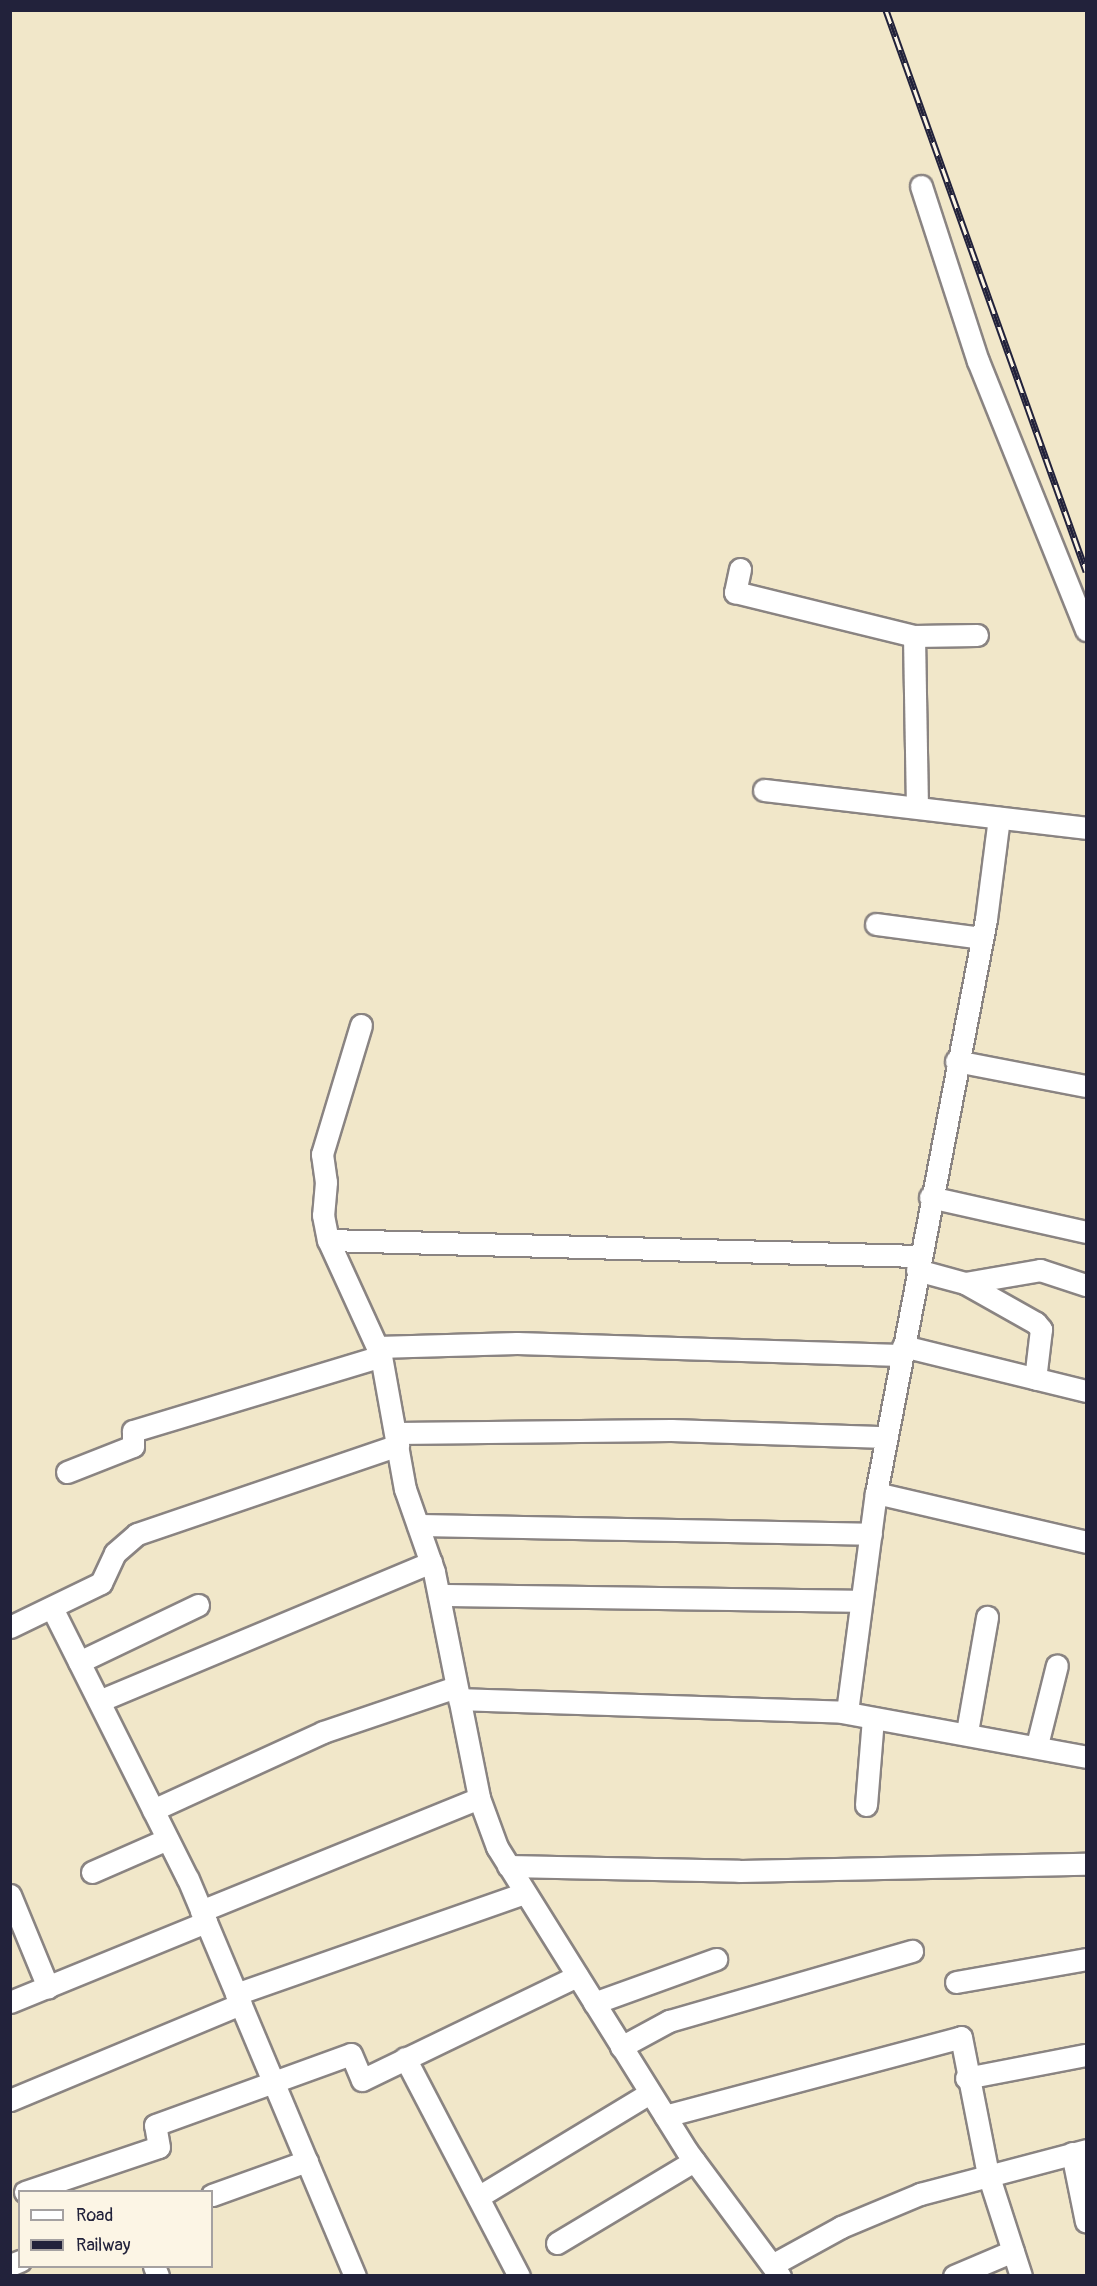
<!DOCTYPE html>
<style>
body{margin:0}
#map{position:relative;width:1097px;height:2286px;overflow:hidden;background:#f1e7c9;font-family:Pangolin,sans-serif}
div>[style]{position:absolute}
.roads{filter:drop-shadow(2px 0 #8a8482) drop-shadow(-2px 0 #8a8482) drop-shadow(0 2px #8a8482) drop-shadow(0 -2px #8a8482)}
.minor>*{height:21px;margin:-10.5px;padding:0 10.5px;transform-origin:10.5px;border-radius:10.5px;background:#fff}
.rail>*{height:7px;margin-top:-3.5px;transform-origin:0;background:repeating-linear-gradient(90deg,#fcf5e5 0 14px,#22223b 0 28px);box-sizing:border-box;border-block:2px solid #22223b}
span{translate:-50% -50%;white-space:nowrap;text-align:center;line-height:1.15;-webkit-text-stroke:4.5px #fcf5e5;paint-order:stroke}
.frame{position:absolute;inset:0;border:12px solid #22223b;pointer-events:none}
.legend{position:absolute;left:18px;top:2190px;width:195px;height:78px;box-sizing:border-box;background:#fcf5e5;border:2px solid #a5a1a1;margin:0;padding:8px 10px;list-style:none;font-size:18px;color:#22223b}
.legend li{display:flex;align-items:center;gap:12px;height:30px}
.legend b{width:30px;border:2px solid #a5a1a1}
</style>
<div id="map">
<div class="roads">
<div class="minor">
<div style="left:921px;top:186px;width:184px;rotate:72deg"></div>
<div style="left:978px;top:361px;width:290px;rotate:68.1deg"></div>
<div style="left:740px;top:569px;width:24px;rotate:102deg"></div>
<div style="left:735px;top:592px;width:184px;rotate:13.8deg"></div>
<div style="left:914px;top:636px;width:63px;rotate:-0.9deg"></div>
<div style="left:914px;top:636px;width:171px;rotate:89deg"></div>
<div style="left:764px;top:790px;width:324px;rotate:6.7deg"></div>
<div style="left:876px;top:924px;width:107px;rotate:7.5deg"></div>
<div style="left:361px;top:1025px;width:135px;rotate:106.8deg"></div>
<div style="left:322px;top:1154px;width:28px;rotate:82deg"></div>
<div style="left:326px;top:1182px;width:33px;rotate:95deg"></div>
<div style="left:323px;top:1215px;width:25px;rotate:79deg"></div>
<div style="left:328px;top:1240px;width:128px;rotate:65.4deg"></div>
<div style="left:381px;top:1356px;width:135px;rotate:79.8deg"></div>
<div style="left:405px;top:1489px;width:88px;rotate:70.7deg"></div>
<div style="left:434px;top:1572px;width:230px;rotate:78.7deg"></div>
<div style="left:479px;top:1798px;width:52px;rotate:69.8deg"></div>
<div style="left:497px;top:1847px;width:358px;rotate:58deg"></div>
<div style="left:687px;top:2151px;width:156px;rotate:53.4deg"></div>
<div style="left:956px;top:1061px;width:132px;rotate:10.9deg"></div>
<div style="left:930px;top:1197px;width:160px;rotate:12.6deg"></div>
<div style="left:328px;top:1240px;width:591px;rotate:1.55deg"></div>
<div style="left:917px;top:1270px;width:50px;rotate:15.2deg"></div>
<div style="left:965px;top:1283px;width:81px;rotate:29.4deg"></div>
<div style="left:1036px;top:1323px;width:8px;rotate:50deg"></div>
<div style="left:1041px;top:1329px;width:50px;rotate:96.8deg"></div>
<div style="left:965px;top:1283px;width:76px;rotate:-9.8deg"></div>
<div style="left:1040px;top:1270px;width:48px;rotate:18.1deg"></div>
<div style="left:903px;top:1346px;width:188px;rotate:13.8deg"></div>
<div style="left:377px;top:1347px;width:140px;rotate:-1.6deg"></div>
<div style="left:517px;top:1343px;width:384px;rotate:1.8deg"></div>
<div style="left:396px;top:1433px;width:275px;rotate:-0.6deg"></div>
<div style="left:671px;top:1430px;width:215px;rotate:1.9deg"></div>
<div style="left:67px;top:1472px;width:71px;rotate:-21.5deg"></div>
<div style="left:133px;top:1446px;width:15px;rotate:-90deg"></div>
<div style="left:133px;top:1431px;width:259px;rotate:-16.8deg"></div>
<div style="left:876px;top:1493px;width:216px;rotate:13.1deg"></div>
<div style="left:418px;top:1525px;width:453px;rotate:1.1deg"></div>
<div style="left:439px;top:1595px;width:422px;rotate:0.8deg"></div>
<div style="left:52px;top:1608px;width:303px;rotate:63.4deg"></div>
<div style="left:188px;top:1879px;width:431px;rotate:67.2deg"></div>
<div style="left:10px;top:1627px;width:101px;rotate:-25.8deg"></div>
<div style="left:101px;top:1583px;width:33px;rotate:-65deg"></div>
<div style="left:115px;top:1553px;width:29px;rotate:-41deg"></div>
<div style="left:137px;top:1534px;width:276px;rotate:-18.8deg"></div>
<div style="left:79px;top:1662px;width:132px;rotate:-25.6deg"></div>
<div style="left:459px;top:1699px;width:383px;rotate:1.9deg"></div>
<div style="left:842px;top:1712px;width:248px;rotate:10.4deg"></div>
<div style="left:99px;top:1701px;width:360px;rotate:-22.7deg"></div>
<div style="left:847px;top:1712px;width:221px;rotate:-82.5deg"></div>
<div style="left:876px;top:1493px;width:584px;rotate:-79.15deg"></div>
<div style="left:986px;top:919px;width:102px;rotate:-82.7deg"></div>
<div style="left:967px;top:1732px;width:117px;rotate:-80.1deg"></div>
<div style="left:1037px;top:1745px;width:82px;rotate:-76deg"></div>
<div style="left:866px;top:1805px;width:87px;rotate:-85.4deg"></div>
<div style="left:153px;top:1810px;width:187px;rotate:-24.6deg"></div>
<div style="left:323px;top:1732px;width:140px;rotate:-18.7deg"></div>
<div style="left:508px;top:1866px;width:231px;rotate:1.2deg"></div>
<div style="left:739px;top:1871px;width:347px;rotate:-1.2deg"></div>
<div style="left:92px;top:1872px;width:82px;rotate:-23.7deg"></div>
<div style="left:10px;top:1895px;width:100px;rotate:67.6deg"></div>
<div style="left:201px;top:1911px;width:300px;rotate:-22.1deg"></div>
<div style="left:956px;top:1982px;width:132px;rotate:-10deg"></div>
<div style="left:236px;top:1994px;width:306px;rotate:-19.3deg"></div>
<div style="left:10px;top:2002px;width:212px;rotate:-22.2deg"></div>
<div style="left:594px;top:2003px;width:130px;rotate:-19.8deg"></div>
<div style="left:621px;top:2047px;width:55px;rotate:-28.4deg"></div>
<div style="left:669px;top:2021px;width:253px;rotate:-16.1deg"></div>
<div style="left:405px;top:2058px;width:246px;rotate:62.4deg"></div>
<div style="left:966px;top:2078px;width:122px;rotate:-10.9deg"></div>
<div style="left:10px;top:2100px;width:250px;rotate:-22.6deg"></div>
<div style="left:665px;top:2116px;width:306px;rotate:-14.9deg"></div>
<div style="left:961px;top:2037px;width:140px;rotate:78.9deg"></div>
<div style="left:988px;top:2174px;width:107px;rotate:72.1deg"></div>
<div style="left:1072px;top:2153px;width:70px;rotate:78.5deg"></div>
<div style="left:25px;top:2192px;width:141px;rotate:-18.6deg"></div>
<div style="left:159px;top:2147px;width:22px;rotate:-100deg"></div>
<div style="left:155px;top:2125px;width:208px;rotate:-19.9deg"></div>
<div style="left:351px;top:2054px;width:28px;rotate:67deg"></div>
<div style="left:362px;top:2080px;width:239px;rotate:-25.8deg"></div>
<div style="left:212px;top:2195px;width:101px;rotate:-19.7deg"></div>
<div style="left:478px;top:2197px;width:201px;rotate:-31.2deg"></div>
<div style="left:557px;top:2243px;width:160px;rotate:-30.9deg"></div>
<div style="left:10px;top:2265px;width:11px;rotate:-22deg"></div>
<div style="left:772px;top:2265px;width:79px;rotate:-28.8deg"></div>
<div style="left:841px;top:2227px;width:86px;rotate:-22.7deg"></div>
<div style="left:920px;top:2194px;width:172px;rotate:-14.8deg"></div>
<div style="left:154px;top:2266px;width:11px;rotate:68deg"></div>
<div style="left:954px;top:2276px;width:64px;rotate:-23deg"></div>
</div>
</div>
<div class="rail">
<div style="left:886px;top:10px;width:596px;rotate:70.38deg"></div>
</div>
<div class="frame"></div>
<ul class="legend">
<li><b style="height:8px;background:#fff"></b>Road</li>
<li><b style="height:8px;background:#22223b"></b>Railway</li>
</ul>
</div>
